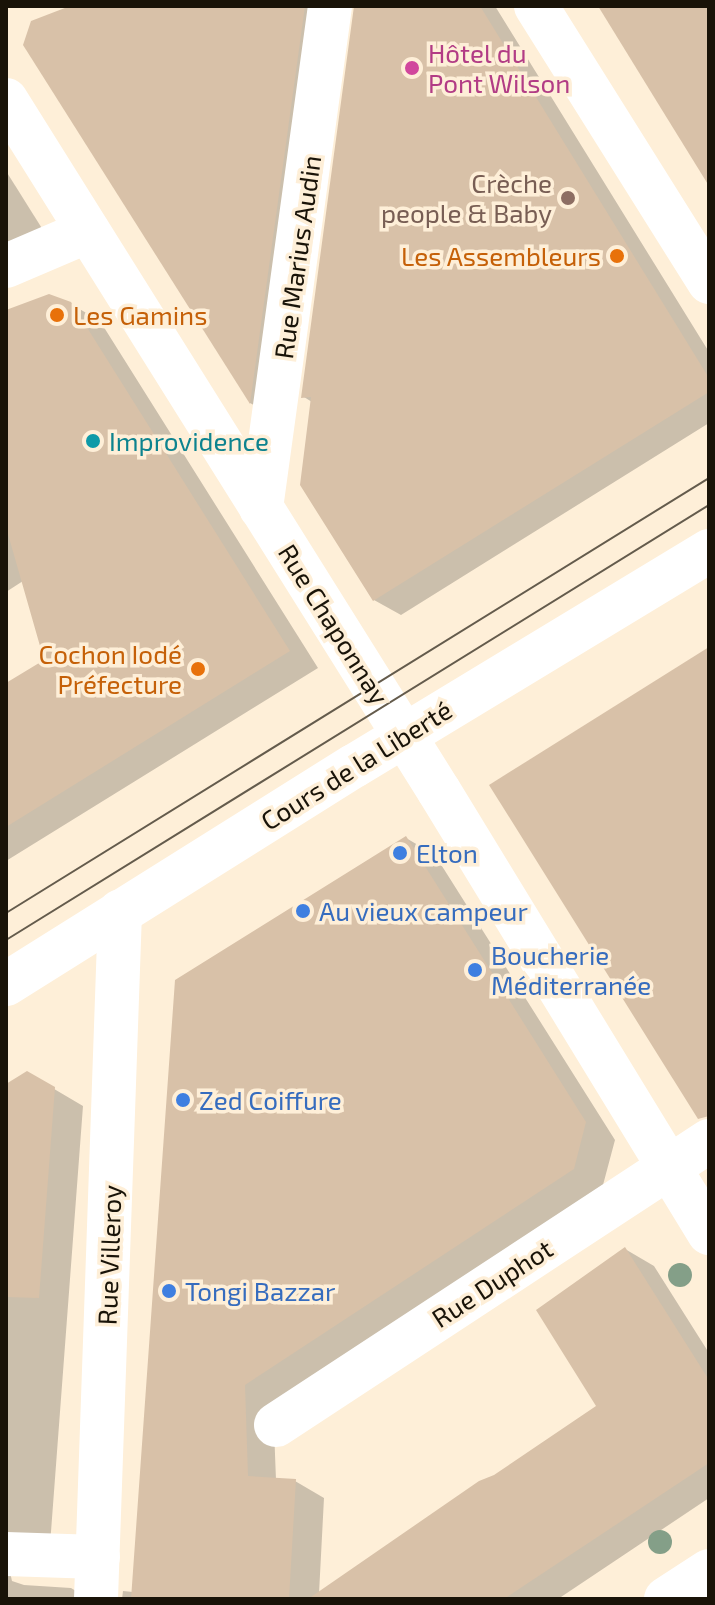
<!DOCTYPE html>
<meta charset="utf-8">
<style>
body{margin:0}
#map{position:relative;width:715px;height:1605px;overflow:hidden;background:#feefd8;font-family:"Exo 2",sans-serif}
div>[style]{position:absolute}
.shadow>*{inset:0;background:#0003}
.building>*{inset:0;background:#d8c1a8}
.street>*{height:44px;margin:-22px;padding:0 22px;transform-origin:22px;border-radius:22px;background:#fff}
.secondary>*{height:44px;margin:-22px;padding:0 22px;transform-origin:22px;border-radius:22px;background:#fff}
.tram>*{height:2px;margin:-1px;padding:0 1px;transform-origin:1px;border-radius:1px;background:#645b4c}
.trees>*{width:24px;height:24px;margin:-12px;border-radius:50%;background:#849f88}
.dots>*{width:22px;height:22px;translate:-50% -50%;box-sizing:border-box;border:4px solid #feefd8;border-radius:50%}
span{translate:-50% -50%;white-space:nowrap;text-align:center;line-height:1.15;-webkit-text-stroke:7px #feefd8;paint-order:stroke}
.hotel-label{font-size:26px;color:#b23c85}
.left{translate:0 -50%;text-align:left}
.education-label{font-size:26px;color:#785e54}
.right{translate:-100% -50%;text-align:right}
.food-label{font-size:26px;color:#c56008}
.street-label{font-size:26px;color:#191308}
.culture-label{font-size:26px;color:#0d838f}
.shop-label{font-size:26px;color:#366cbe}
.frame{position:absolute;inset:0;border:8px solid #191308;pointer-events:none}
</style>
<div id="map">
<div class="shadow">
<div style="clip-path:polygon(75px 6px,337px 6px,275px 417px,250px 403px)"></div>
<div style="clip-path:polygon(356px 6px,495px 6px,709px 352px,709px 423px,401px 615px,374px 600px,312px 402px,304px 397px)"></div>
<div style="clip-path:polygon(6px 171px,43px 230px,6px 244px)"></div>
<div style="clip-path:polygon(71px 304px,100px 321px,318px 668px,6px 861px,6px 686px,46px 660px,23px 581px,6px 592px,6px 312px)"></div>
<div style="clip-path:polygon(406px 838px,435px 855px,615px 1140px,603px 1185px,273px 1402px,276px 1480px,295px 1481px,324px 1498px,319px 1594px,599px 1407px,625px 1249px,654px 1266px,709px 1353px,709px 1498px,558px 1599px,122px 1599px,123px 1591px,133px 1592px)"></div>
<div style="clip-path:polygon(27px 1073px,83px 1106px,50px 1545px,10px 1572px,12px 1581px,24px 1585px,71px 1588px,89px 1599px,6px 1599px,6px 1086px)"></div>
</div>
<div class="building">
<div style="clip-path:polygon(70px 6px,305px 6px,250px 404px,23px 45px,31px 21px)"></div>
<div style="clip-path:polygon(354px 6px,480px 6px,709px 378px,709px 392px,373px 601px,300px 485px,311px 397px,301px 398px)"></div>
<div style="clip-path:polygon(598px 6px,709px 6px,709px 186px,662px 110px)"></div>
<div style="clip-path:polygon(49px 294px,71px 302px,290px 651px,6px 827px,6px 683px,44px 660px,6px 527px,6px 310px)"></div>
<div style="clip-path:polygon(709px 647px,709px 1116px,698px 1119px,489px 785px)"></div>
<div style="clip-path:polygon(406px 836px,586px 1122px,574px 1169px,245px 1385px,248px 1476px,296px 1479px,289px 1599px,131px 1599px,175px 980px)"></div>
<div style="clip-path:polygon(27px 1071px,55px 1087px,39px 1298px,6px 1297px,6px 1084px)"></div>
<div style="clip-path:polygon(625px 1247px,709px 1380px,709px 1463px,504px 1599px,308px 1599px,479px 1481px,494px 1475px,596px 1406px,536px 1310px)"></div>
</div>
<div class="street">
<div style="left:536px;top:6px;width:326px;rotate:57.9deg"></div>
<div style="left:6px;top:100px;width:815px;rotate:57.93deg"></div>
<div style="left:439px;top:791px;width:518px;rotate:58.58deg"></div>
<div style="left:6px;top:266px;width:89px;rotate:-23.1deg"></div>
<div style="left:261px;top:508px;width:507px;rotate:-82.17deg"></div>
<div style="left:276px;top:1425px;width:518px;rotate:-33.26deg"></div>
<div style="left:6px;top:1554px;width:92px;rotate:1.9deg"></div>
<div style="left:96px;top:1599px;width:688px;rotate:-88deg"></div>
<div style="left:666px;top:1599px;width:51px;rotate:-33.1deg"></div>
</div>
<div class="secondary">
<div style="left:6px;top:984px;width:411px;rotate:-32.1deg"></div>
<div style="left:354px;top:766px;width:415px;rotate:-31.2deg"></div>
</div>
<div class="tram">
<div style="left:6px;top:913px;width:827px;rotate:-31.75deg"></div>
<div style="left:6px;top:940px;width:827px;rotate:-31.75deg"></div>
</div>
<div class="trees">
<div style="left:680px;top:1275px"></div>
<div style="left:660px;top:1542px"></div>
</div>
<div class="dots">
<div style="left:412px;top:68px;background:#d1479c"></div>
<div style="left:568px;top:198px;background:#8d6e63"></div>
<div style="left:617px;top:256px;background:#e8710a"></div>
<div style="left:57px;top:315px;background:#e8710a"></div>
<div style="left:93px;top:441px;background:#0f9aa8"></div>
<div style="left:198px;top:669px;background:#e8710a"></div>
<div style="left:400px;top:853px;background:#3f7fe0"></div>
<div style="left:303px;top:911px;background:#3f7fe0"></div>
<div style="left:475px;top:970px;background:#3f7fe0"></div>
<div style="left:183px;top:1100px;background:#3f7fe0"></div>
<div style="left:169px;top:1291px;background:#3f7fe0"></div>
</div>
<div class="hotel-label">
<span class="left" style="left:428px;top:68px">Hôtel du<br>Pont Wilson</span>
</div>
<div class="education-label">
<span class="right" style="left:552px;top:198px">Crèche<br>people &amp; Baby</span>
</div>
<div class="food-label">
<span class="right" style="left:601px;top:256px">Les Assembleurs</span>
<span class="left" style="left:73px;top:315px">Les Gamins</span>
<span class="right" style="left:182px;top:669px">Cochon Iodé<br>Préfecture</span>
</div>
<div class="street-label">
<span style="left:297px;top:257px;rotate:-82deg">Rue Marius Audin</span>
<span style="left:334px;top:624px;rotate:58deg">Rue Chaponnay</span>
<span style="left:356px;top:765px;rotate:-32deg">Cours de la Liberté</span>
<span style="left:109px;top:1255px;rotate:-88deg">Rue Villeroy</span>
<span style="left:492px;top:1283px;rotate:-33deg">Rue Duphot</span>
</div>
<div class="culture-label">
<span class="left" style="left:109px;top:441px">Improvidence</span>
</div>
<div class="shop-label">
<span class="left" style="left:416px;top:853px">Elton</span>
<span class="left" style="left:319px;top:911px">Au vieux campeur</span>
<span class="left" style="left:491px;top:970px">Boucherie<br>Méditerranée</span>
<span class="left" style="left:199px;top:1100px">Zed Coiffure</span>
<span class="left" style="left:185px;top:1291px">Tongi Bazzar</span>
</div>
<div class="frame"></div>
</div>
